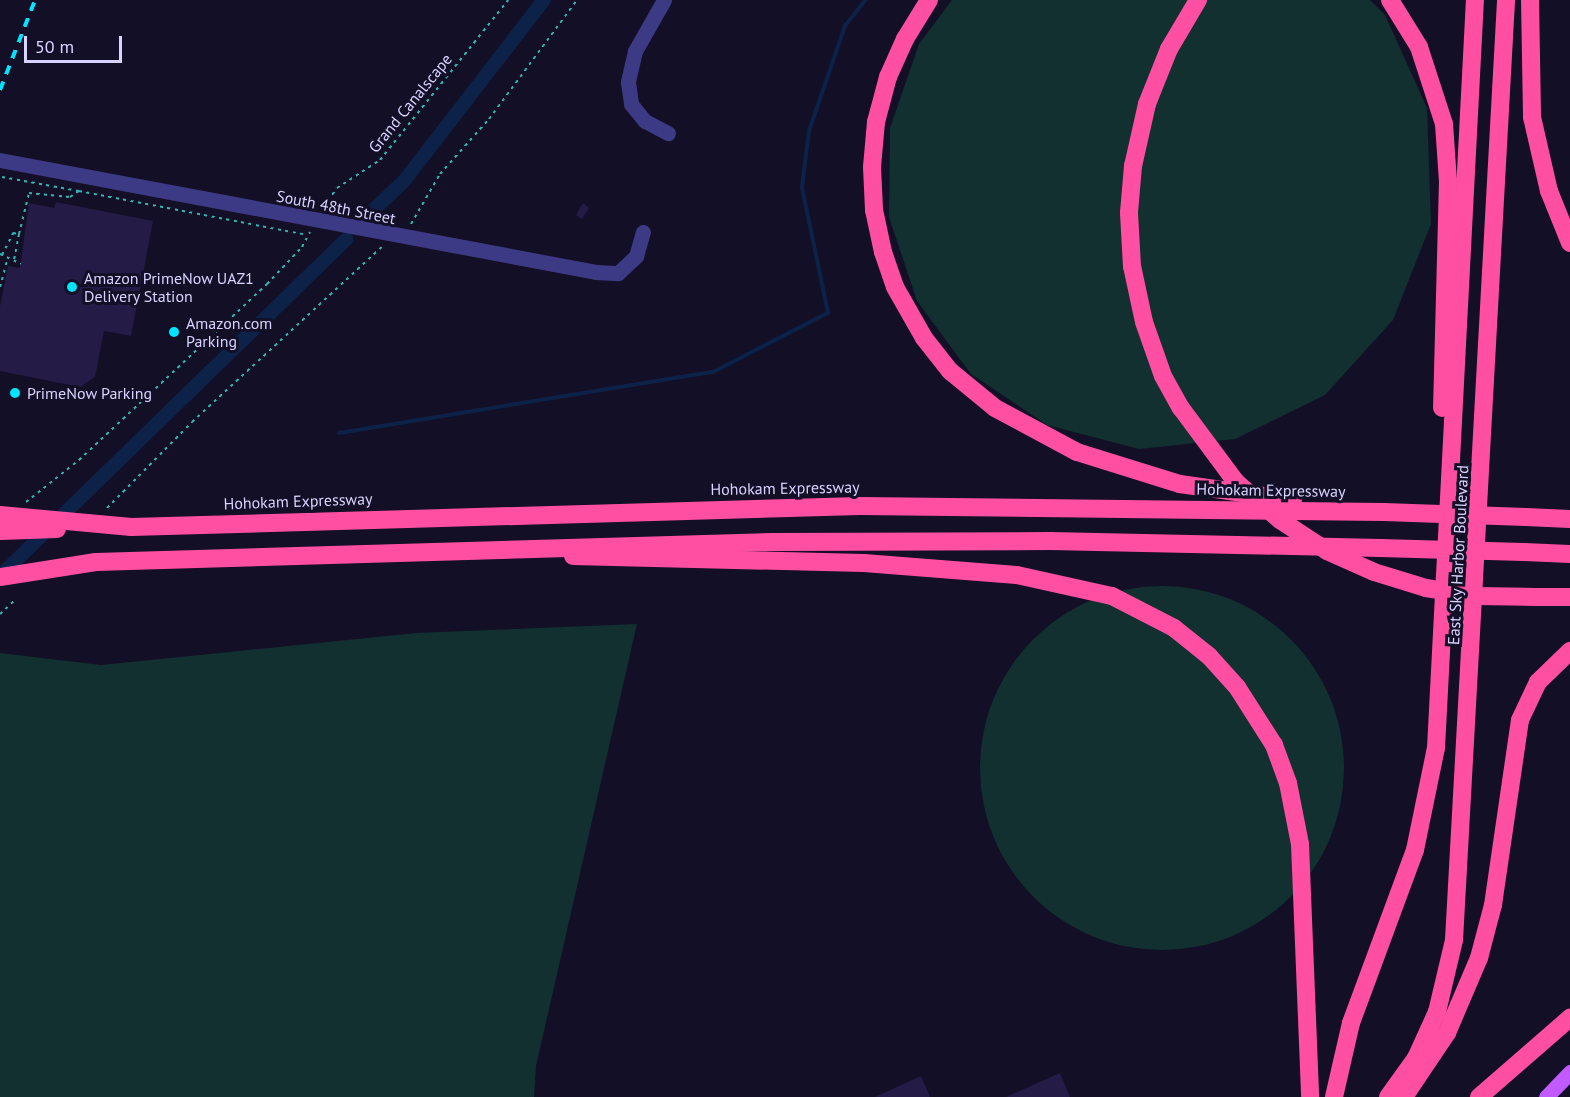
<!DOCTYPE html>
<style>
body{margin:0}
#map{position:relative;width:1570px;height:1097px;overflow:hidden;background:#130f26;font-family:"PT Sans",sans-serif}
div>[style]{position:absolute}
.green>*{inset:0;background:#12302f}
.round{border-radius:50%}
.stream>*{height:4px;margin:-2px;padding:0 2px;transform-origin:2px;border-radius:2px;background:#0c2248}
.canal>*{height:14px;margin:-7px;padding:0 7px;transform-origin:7px;border-radius:7px;background:#0c2248}
.building>*{inset:0;background:#241b47}
.path>*{height:2px;margin-top:-1px;transform-origin:0;background:repeating-linear-gradient(90deg,#2fb8b0 0 3px,transparent 0 7.5px)}
.minor>*{height:15px;margin:-7.5px;padding:0 7.5px;transform-origin:7.5px;border-radius:7.5px;background:#3d3a85}
.major>*{height:15px;margin:-7.5px;padding:0 7.5px;transform-origin:7.5px;border-radius:7.5px;background:#c25bff}
.highway>*{height:18px;margin:-9px;padding:0 9px;transform-origin:9px;border-radius:9px;background:#ff4fa3}
.rail>*{height:4px;margin-top:-2px;transform-origin:0;background:repeating-linear-gradient(90deg,#00e5ff 0 9px,transparent 0 17px)}
.highway-bridge>*{height:18px;margin:-9px;padding:0 9px;transform-origin:9px;border-radius:9px;background:#ff4fa3}
.dots>*{width:16px;height:16px;translate:-50% -50%;box-sizing:border-box;border:3px solid #130f26;border-radius:50%}
span{translate:-50% -50%;white-space:nowrap;text-align:center;line-height:1.15;-webkit-text-stroke:6px #130f26;paint-order:stroke}
.street-label{font-size:16px;color:#d9d4ff}
.poi-label{font-size:16px;color:#d9d4ff}
.left{translate:0 -50%;text-align:left}
.scale{position:absolute;left:24px;top:36px;width:98px;height:27px;box-sizing:border-box;border:3px solid #d9d4ff;border-top:0;padding-left:8px;font-size:18px;line-height:21px;white-space:nowrap;color:#d9d4ff;-webkit-text-stroke:4px #130f26;paint-order:stroke}
</style>
<div id="map">
<div class="green">
<div style="clip-path:polygon(952px 0,1370px 0,1385px 15px,1427px 108px,1431px 224px,1393px 320px,1325px 395px,1235px 439px,1139px 449px,1047px 425px,971px 374px,917px 301px,889px 217px,890px 128px,919px 44px)"></div>
<div class="round" style="left:980px;top:586px;width:364px;height:364px"></div>
<div style="clip-path:polygon(637px 624px,536px 1066px,534px 1097px,0 1097px,0 653px,101px 665px,416px 633px)"></div>
</div>
<div class="stream">
<div style="left:339px;top:433px;width:379px;rotate:-9.3deg"></div>
<div style="left:713px;top:372px;width:129px;rotate:-27.2deg"></div>
<div style="left:828px;top:313px;width:129px;rotate:-101.7deg"></div>
<div style="left:802px;top:187px;width:56px;rotate:-82.9deg"></div>
<div style="left:809px;top:131px;width:111px;rotate:-71.1deg"></div>
<div style="left:845px;top:26px;width:33px;rotate:-52deg"></div>
</div>
<div class="canal">
<div style="left:364px;top:219px;width:55px;rotate:-43.5deg"></div>
<div style="left:404px;top:181px;width:229px;rotate:-52.3deg"></div>
<div style="left:0;top:576px;width:483px;rotate:-44.2deg"></div>
</div>
<div class="building">
<div style="clip-path:polygon(56px 202px,153px 221px,131px 336px,104px 331px,95px 377px,80px 387px,0 371px,0 306px,8px 266px,20px 268px,29px 203px,54px 208px)"></div>
<div style="clip-path:polygon(583px 203px,589px 208px,582px 219px,576px 215px)"></div>
<div style="clip-path:polygon(1060px 1073px,1070px 1097px,1006px 1097px)"></div>
<div style="clip-path:polygon(921px 1076px,930px 1097px,875px 1097px)"></div>
</div>
<div class="path">
<div style="left:2px;top:177px;width:78px;rotate:10.3deg"></div>
<div style="left:324px;top:207px;width:23px;rotate:-56deg"></div>
<div style="left:337px;top:188px;width:51px;rotate:-33.1deg"></div>
<div style="left:380px;top:160px;width:205px;rotate:-51.3deg"></div>
<div style="left:411px;top:224px;width:58px;rotate:-59.9deg"></div>
<div style="left:440px;top:174px;width:74px;rotate:-48.3deg"></div>
<div style="left:489px;top:119px;width:148px;rotate:-53.5deg"></div>
<div style="left:19px;top:234px;width:42px;rotate:-76.3deg"></div>
<div style="left:29px;top:193px;width:41px;rotate:5.6deg"></div>
<div style="left:70px;top:197px;width:11px;rotate:-34deg"></div>
<div style="left:79px;top:191px;width:232px;rotate:10.9deg"></div>
<div style="left:0;top:254px;width:23px;rotate:25deg"></div>
<div style="left:2px;top:255px;width:25px;rotate:-63deg"></div>
<div style="left:13px;top:233px;width:6px;rotate:9deg"></div>
<div style="left:19px;top:234px;width:26px;rotate:101deg"></div>
<div style="left:0;top:287px;width:30px;rotate:-75deg"></div>
<div style="left:26px;top:502px;width:68px;rotate:-38.4deg"></div>
<div style="left:79px;top:460px;width:258px;rotate:-43.1deg"></div>
<div style="left:267px;top:284px;width:51px;rotate:-46.6deg"></div>
<div style="left:302px;top:247px;width:17px;rotate:-62deg"></div>
<div style="left:107px;top:508px;width:121px;rotate:-45.3deg"></div>
<div style="left:192px;top:422px;width:260px;rotate:-42.7deg"></div>
<div style="left:0;top:614px;width:19px;rotate:-43deg"></div>
</div>
<div class="minor">
<div style="left:664px;top:0;width:59px;rotate:119.6deg"></div>
<div style="left:635px;top:51px;width:32px;rotate:103deg"></div>
<div style="left:628px;top:82px;width:22px;rotate:82deg"></div>
<div style="left:631px;top:104px;width:22px;rotate:51deg"></div>
<div style="left:645px;top:121px;width:26px;rotate:28deg"></div>
<div style="left:0;top:160px;width:606px;rotate:10.64deg"></div>
<div style="left:596px;top:272px;width:22px;rotate:3deg"></div>
<div style="left:618px;top:273px;width:25px;rotate:-43deg"></div>
<div style="left:636px;top:256px;width:25px;rotate:-74deg"></div>
</div>
<div class="major">
<div style="left:1546px;top:1097px;width:35px;rotate:-46deg"></div>
</div>
<div class="highway">
<div style="left:929px;top:0;width:46px;rotate:121.6deg"></div>
<div style="left:905px;top:39px;width:42px;rotate:114.1deg"></div>
<div style="left:888px;top:77px;width:47px;rotate:104.9deg"></div>
<div style="left:876px;top:122px;width:45px;rotate:95.1deg"></div>
<div style="left:872px;top:167px;width:43px;rotate:87.3deg"></div>
<div style="left:874px;top:210px;width:43px;rotate:77.9deg"></div>
<div style="left:883px;top:252px;width:37px;rotate:71deg"></div>
<div style="left:895px;top:287px;width:59px;rotate:60.4deg"></div>
<div style="left:924px;top:338px;width:42px;rotate:51.8deg"></div>
<div style="left:950px;top:371px;width:58px;rotate:39.4deg"></div>
<div style="left:995px;top:408px;width:93px;rotate:28.2deg"></div>
<div style="left:1077px;top:452px;width:108px;rotate:17.3deg"></div>
<div style="left:1180px;top:484px;width:114px;rotate:8.1deg"></div>
<div style="left:1390px;top:0;width:55px;rotate:58.3deg"></div>
<div style="left:1419px;top:47px;width:81px;rotate:72deg"></div>
<div style="left:1444px;top:124px;width:57px;rotate:86deg"></div>
<div style="left:1448px;top:181px;width:227px;rotate:91.5deg"></div>
<div style="left:1530px;top:0;width:117px;rotate:89deg"></div>
<div style="left:1532px;top:117px;width:76px;rotate:77.1deg"></div>
<div style="left:1549px;top:191px;width:56px;rotate:68deg"></div>
<div style="left:1526px;top:517px;width:44px;rotate:2.6deg"></div>
<div style="left:131px;top:527px;width:729px;rotate:-1.65deg"></div>
<div style="left:860px;top:506px;width:524px;rotate:0.66deg"></div>
<div style="left:1524px;top:552px;width:46px;rotate:2.5deg"></div>
<div style="left:573px;top:556px;width:291px;rotate:1.4deg"></div>
<div style="left:864px;top:563px;width:153px;rotate:4.5deg"></div>
<div style="left:1017px;top:575px;width:97px;rotate:12.5deg"></div>
<div style="left:1112px;top:596px;width:70px;rotate:27.3deg"></div>
<div style="left:1174px;top:628px;width:45px;rotate:38.7deg"></div>
<div style="left:1209px;top:656px;width:42px;rotate:47.9deg"></div>
<div style="left:1237px;top:687px;width:69px;rotate:57.5deg"></div>
<div style="left:1274px;top:745px;width:40px;rotate:69.8deg"></div>
<div style="left:1288px;top:783px;width:62px;rotate:78.9deg"></div>
<div style="left:1300px;top:844px;width:253px;rotate:87.7deg"></div>
<div style="left:96px;top:562px;width:676px;rotate:-1.69deg"></div>
<div style="left:772px;top:542px;width:278px;rotate:-0.2deg"></div>
<div style="left:1050px;top:541px;width:330px;rotate:1.2deg"></div>
<div style="left:1535px;top:597px;width:35px"></div>
<div style="left:1334px;top:1097px;width:76px;rotate:-77.1deg"></div>
<div style="left:1351px;top:1023px;width:184px;rotate:-69.7deg"></div>
<div style="left:1415px;top:850px;width:104px;rotate:-78.4deg"></div>
<div style="left:1436px;top:748px;width:749px;rotate:-87.02deg"></div>
<div style="left:1388px;top:1097px;width:48px;rotate:-54.3deg"></div>
<div style="left:1416px;top:1058px;width:51px;rotate:-65.5deg"></div>
<div style="left:1437px;top:1012px;width:74px;rotate:-76.7deg"></div>
<div style="left:1454px;top:940px;width:941px;rotate:-86.83deg"></div>
<div style="left:1404px;top:1097px;width:77px;rotate:-56.1deg"></div>
<div style="left:1447px;top:1033px;width:82px;rotate:-66.9deg"></div>
<div style="left:1479px;top:958px;width:55px;rotate:-75.2deg"></div>
<div style="left:1493px;top:905px;width:187px;rotate:-81.7deg"></div>
<div style="left:1520px;top:720px;width:42px;rotate:-64.7deg"></div>
<div style="left:1538px;top:682px;width:45px;rotate:-44.1deg"></div>
<div style="left:1479px;top:1097px;width:121px;rotate:-41deg"></div>
</div>
<div class="rail">
<div style="left:0;top:90px;width:97px;rotate:-68.7deg"></div>
</div>
<div class="highway-bridge">
<div style="left:1198px;top:0;width:57px;rotate:120.6deg"></div>
<div style="left:1169px;top:49px;width:59px;rotate:111.8deg"></div>
<div style="left:1147px;top:104px;width:64px;rotate:102.7deg"></div>
<div style="left:1133px;top:166px;width:47px;rotate:94.9deg"></div>
<div style="left:1129px;top:213px;width:53px;rotate:86.8deg"></div>
<div style="left:1132px;top:266px;width:57px;rotate:77.9deg"></div>
<div style="left:1144px;top:322px;width:57px;rotate:70.6deg"></div>
<div style="left:1163px;top:376px;width:37px;rotate:61deg"></div>
<div style="left:1181px;top:408px;width:92px;rotate:53.4deg"></div>
<div style="left:1236px;top:482px;width:58px;rotate:40.8deg"></div>
<div style="left:1280px;top:520px;width:56px;rotate:33.4deg"></div>
<div style="left:1327px;top:551px;width:51px;rotate:24.1deg"></div>
<div style="left:1374px;top:572px;width:54px;rotate:17.1deg"></div>
<div style="left:1426px;top:588px;width:51px;rotate:9.1deg"></div>
<div style="left:1476px;top:596px;width:59px;rotate:1deg"></div>
<div style="left:1384px;top:512px;width:142px;rotate:2deg"></div>
<div style="left:0;top:515px;width:132px;rotate:5.2deg"></div>
<div style="left:0;top:531px;width:57px;rotate:-2deg"></div>
<div style="left:1380px;top:548px;width:144px;rotate:1.6deg"></div>
<div style="left:0;top:577px;width:97px;rotate:-8.9deg"></div>
</div>
<div class="dots">
<div style="left:72px;top:287px;background:#00e5ff"></div>
<div style="left:174px;top:332px;background:#00e5ff"></div>
<div style="left:15px;top:393px;background:#00e5ff"></div>
</div>
<div class="street-label">
<span style="left:410px;top:103px;rotate:-51deg">Grand Canalscape</span>
<span style="left:336px;top:207px;rotate:11deg">South 48th Street</span>
<span style="left:785px;top:488px;rotate:-1deg">Hohokam Expressway</span>
<span style="left:1271px;top:490px;rotate:1deg">Hohokam Expressway</span>
<span style="left:298px;top:501px;rotate:-2deg">Hohokam Expressway</span>
<span style="left:1458px;top:555px;rotate:-87deg">East Sky Harbor Boulevard</span>
</div>
<div class="poi-label">
<span class="left" style="left:84px;top:287px">Amazon PrimeNow UAZ1<br>Delivery Station</span>
<span class="left" style="left:186px;top:332px">Amazon.com<br>Parking</span>
<span class="left" style="left:27px;top:393px">PrimeNow Parking</span>
</div>
<div class="scale">50 m</div>
</div>
